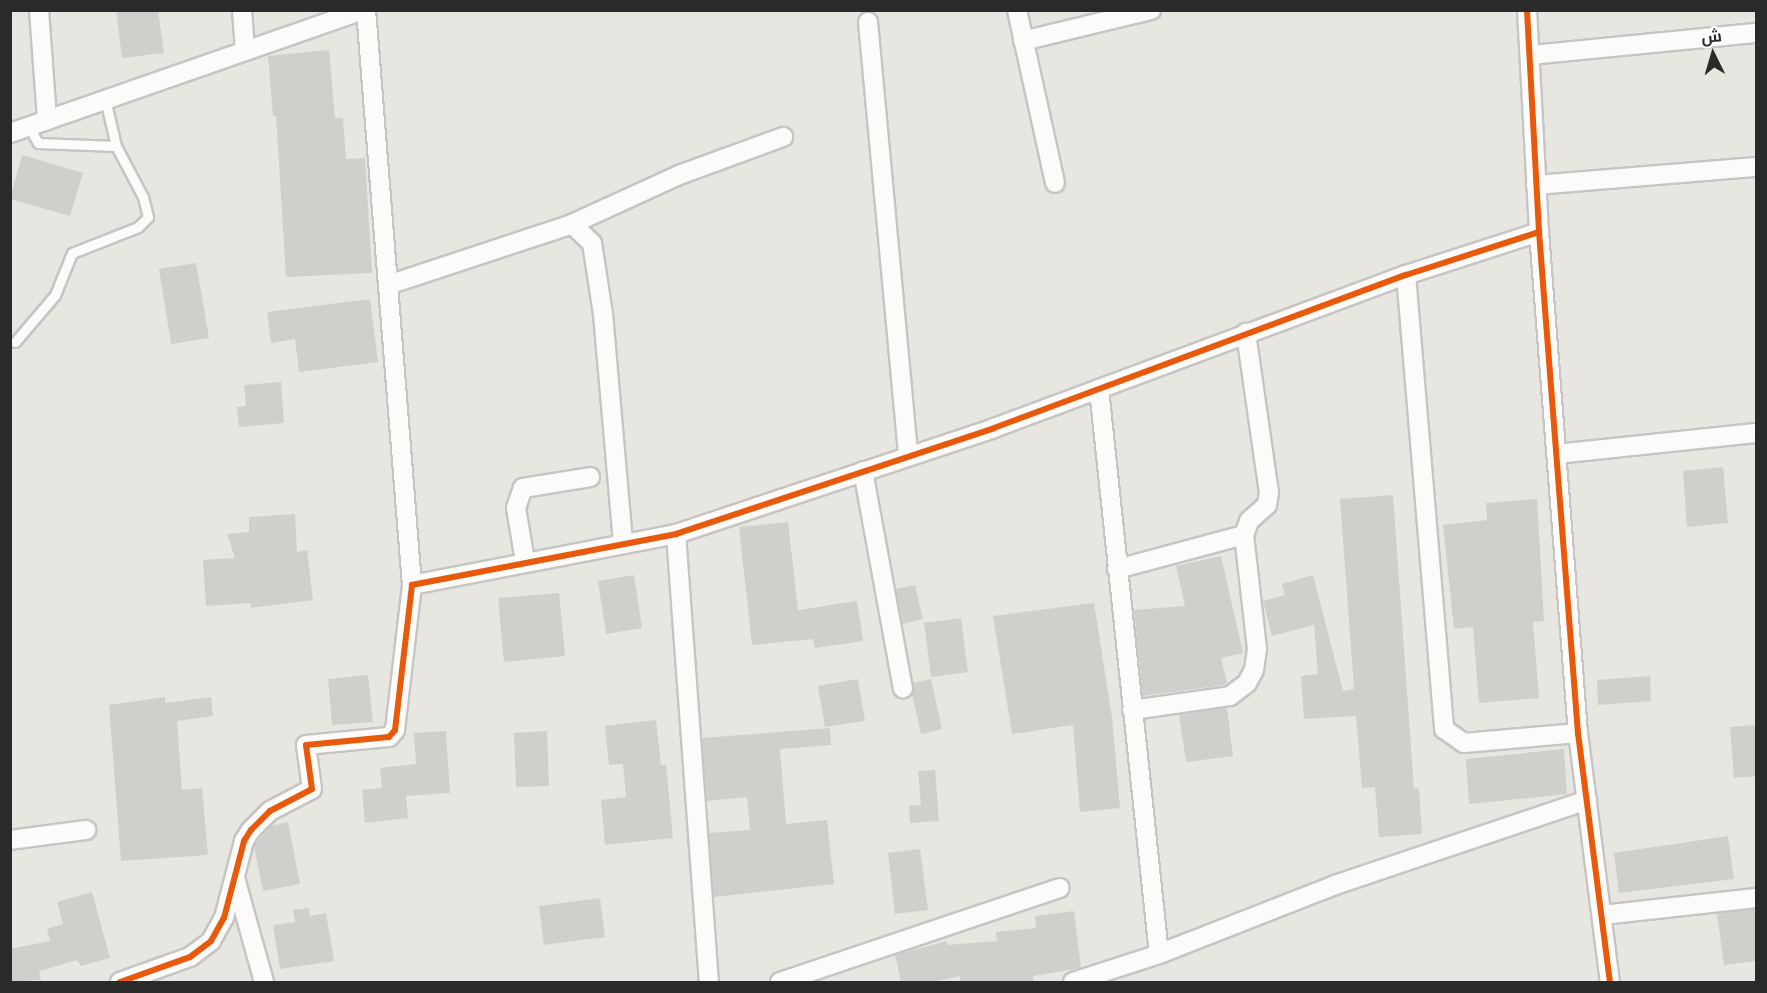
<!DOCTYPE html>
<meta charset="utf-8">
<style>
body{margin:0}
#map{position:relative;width:1767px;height:993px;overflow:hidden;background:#e8e6e0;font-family:Commissioner,Cairo,sans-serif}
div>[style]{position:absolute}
.building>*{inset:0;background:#d1cfcb}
.roads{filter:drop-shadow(2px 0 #c6c5c5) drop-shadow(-2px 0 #c6c5c5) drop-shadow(0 2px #c6c5c5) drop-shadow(0 -2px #c6c5c5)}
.lane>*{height:9px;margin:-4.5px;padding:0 4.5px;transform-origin:4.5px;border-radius:4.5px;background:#fcfbfa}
.street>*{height:18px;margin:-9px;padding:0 9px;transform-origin:9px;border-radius:9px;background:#fcfbfa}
.cycleway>*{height:6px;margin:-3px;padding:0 3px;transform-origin:3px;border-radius:3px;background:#e8590c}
span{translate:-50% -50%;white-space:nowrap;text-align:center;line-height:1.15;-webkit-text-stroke:4.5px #fff;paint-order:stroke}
.frame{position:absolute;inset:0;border:12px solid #2a2a2a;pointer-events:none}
.north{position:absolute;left:1683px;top:24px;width:60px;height:60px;-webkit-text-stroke:4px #fff;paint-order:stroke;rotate:355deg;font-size:16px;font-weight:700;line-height:24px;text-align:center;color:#2a2a2a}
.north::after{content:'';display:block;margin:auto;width:21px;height:27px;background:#2a2a2a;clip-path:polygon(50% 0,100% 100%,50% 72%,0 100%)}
</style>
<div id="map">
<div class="building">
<div style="clip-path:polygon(116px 10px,158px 10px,164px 53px,122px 58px)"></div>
<div style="clip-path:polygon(329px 50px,335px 118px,343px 118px,346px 159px,365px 158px,372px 273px,286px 277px,276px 116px,273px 116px,268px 56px)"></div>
<div style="clip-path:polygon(22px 155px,83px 173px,70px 216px,10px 199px)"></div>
<div style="clip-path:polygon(196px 263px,209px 338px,171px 344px,159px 269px)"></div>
<div style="clip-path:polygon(370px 299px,378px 362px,299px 372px,295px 339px,271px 343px,267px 312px)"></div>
<div style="clip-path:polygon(281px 382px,284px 423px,239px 427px,237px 407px,246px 406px,244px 385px)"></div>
<div style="clip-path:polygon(1723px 467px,1728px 523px,1687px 527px,1683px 471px)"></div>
<div style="clip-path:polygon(1393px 495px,1414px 789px,1419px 788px,1422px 834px,1379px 837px,1375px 787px,1362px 788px,1356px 716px,1304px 719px,1301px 676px,1318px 674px,1314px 625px,1272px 636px,1263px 601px,1285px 595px,1282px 584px,1313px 575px,1343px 691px,1354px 689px,1340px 499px)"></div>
<div style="clip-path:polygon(1537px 499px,1544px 621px,1533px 622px,1539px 698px,1479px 703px,1473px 627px,1454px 629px,1443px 525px,1487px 520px,1486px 503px)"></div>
<div style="clip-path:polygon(295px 514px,297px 552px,307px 550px,313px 600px,251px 608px,251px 603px,206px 606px,203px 560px,235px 558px,227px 534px,249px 532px,249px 517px)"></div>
<div style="clip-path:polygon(788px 522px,798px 610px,857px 601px,863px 641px,815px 648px,813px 639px,752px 645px,739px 527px)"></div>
<div style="clip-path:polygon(1221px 556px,1243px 653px,1221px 658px,1227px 682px,1224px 685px,1143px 696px,1134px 610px,1185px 606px,1176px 566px)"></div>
<div style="clip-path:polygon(634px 575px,642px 628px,606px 634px,598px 581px)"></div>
<div style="clip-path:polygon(915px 585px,923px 619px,903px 624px,896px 589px)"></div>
<div style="clip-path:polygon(559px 593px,565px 656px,504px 662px,498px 598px)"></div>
<div style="clip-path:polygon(1094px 603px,1112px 717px,1120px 808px,1080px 812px,1073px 725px,1012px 734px,993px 616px)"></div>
<div style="clip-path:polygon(961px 618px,968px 672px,931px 677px,924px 623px)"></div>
<div style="clip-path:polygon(368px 675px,373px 722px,332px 725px,328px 679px)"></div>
<div style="clip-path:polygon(1650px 676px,1651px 701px,1598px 705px,1597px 680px)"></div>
<div style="clip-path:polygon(858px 679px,865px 721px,825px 727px,818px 686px)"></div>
<div style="clip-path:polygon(931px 679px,942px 729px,921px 734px,912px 694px,913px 683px)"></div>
<div style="clip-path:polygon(165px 697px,165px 703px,211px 697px,213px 716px,177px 721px,182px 790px,202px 788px,208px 855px,121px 861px,109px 705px)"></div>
<div style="clip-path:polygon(1227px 708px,1233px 756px,1186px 762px,1179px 715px)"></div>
<div style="clip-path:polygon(656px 720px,661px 765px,666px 765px,673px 838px,605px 845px,601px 800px,626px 797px,623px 764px,609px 765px,605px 726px)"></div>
<div style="clip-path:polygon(1756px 725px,1756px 776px,1734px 778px,1730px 727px)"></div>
<div style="clip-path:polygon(830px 728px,831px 745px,780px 749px,786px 824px,827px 820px,834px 884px,714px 897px,709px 833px,750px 830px,747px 797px,707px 801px,702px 738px)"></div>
<div style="clip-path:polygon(446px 731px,450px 793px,406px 796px,408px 818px,365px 823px,362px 790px,382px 788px,380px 768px,416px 764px,414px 733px)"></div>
<div style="clip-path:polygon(547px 731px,549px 786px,516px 787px,514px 733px)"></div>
<div style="clip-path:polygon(1564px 749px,1567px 794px,1469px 804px,1466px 759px)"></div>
<div style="clip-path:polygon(935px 770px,939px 821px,910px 823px,909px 806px,921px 805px,918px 771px)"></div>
<div style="clip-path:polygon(288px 822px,300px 884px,263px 891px,254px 846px,271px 826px)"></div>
<div style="clip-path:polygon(1728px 836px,1734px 879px,1619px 893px,1614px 853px)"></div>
<div style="clip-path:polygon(920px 849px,928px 910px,895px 914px,888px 853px)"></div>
<div style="clip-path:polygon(92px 892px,110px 958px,81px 966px,77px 960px,39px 971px,41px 980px,10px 982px,10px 949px,50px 941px,47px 929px,63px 924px,57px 902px)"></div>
<div style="clip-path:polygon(600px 898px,605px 937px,544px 945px,539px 906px)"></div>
<div style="clip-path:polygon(309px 908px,310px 916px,326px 913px,334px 961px,280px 969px,273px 925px,295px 922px,293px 910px)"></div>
<div style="clip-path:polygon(1756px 909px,1756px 961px,1724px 965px,1717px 914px)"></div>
<div style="clip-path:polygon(1074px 911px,1081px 968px,1033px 976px,1034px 982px,960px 982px,960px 976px,933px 982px,901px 982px,895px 955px,947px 941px,947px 945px,997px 941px,996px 932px,1036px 928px,1035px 916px)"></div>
</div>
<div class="roads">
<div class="lane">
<div style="left:105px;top:99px;width:48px;rotate:76.8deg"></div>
<div style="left:15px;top:342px;width:62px;rotate:-49.6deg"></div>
<div style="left:55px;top:295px;width:45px;rotate:-68deg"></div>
<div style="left:72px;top:253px;width:71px;rotate:-21.5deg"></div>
<div style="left:138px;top:227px;width:14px;rotate:-45deg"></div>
<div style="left:148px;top:217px;width:21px;rotate:-104deg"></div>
<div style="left:143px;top:197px;width:58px;rotate:-117.9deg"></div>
<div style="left:116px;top:146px;width:78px;rotate:-177.8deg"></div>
<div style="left:38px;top:143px;width:18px;rotate:-119deg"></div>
</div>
<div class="street">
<div style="left:39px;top:10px;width:110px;rotate:85.8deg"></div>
<div style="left:242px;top:10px;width:41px;rotate:85.8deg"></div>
<div style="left:366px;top:10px;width:577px;rotate:85.43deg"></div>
<div style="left:1017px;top:10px;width:177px;rotate:77.6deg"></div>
<div style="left:1527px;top:10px;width:222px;rotate:86.9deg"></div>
<div style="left:1539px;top:232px;width:503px;rotate:85.55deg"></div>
<div style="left:1578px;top:733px;width:251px;rotate:82.7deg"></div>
<div style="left:868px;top:22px;width:436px;rotate:84.7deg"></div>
<div style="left:1023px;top:41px;width:132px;rotate:-13.6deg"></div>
<div style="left:1531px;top:55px;width:226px;rotate:-5.6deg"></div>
<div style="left:10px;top:133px;width:374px;rotate:-19.2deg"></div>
<div style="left:1536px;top:185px;width:221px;rotate:-4.7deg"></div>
<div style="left:572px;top:224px;width:118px;rotate:-24.6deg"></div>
<div style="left:679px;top:175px;width:111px;rotate:-20.1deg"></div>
<div style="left:1406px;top:275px;width:456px;rotate:85.2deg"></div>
<div style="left:1444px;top:729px;width:24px;rotate:35deg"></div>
<div style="left:1464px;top:743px;width:114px;rotate:-5deg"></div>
<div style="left:388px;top:285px;width:194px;rotate:-18.3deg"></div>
<div style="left:572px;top:224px;width:28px;rotate:44deg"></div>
<div style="left:592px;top:243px;width:72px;rotate:81.2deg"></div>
<div style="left:603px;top:314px;width:231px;rotate:85deg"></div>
<div style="left:1099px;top:389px;width:568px;rotate:83.94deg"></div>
<div style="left:1556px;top:454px;width:201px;rotate:-6deg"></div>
<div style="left:863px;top:471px;width:221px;rotate:79.6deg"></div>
<div style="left:676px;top:534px;width:449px;rotate:85.8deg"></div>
<div style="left:525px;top:561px;width:54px;rotate:-99.6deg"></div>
<div style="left:516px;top:508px;width:21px;rotate:-71deg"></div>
<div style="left:523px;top:488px;width:68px;rotate:-9.3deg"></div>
<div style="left:1117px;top:569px;width:131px;rotate:-15deg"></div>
<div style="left:1132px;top:710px;width:99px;rotate:-8.1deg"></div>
<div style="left:1230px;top:696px;width:21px;rotate:-37deg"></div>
<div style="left:1247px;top:683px;width:15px;rotate:-62deg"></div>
<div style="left:1254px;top:670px;width:21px;rotate:-82deg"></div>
<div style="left:1257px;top:649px;width:115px;rotate:-96.5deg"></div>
<div style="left:1244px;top:535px;width:15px;rotate:-70deg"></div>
<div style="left:1249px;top:521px;width:24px;rotate:-42deg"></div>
<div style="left:1267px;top:505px;width:12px;rotate:-81deg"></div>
<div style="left:1269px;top:493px;width:162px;rotate:-98.2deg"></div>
<div style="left:10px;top:840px;width:77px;rotate:-7.5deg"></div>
<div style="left:235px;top:878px;width:108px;rotate:74.4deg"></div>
<div style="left:1602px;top:915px;width:155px;rotate:-6.3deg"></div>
<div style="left:120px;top:982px;width:74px;rotate:-19.7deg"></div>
<div style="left:190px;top:957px;width:26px;rotate:-37deg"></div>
<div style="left:211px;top:941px;width:26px;rotate:-61deg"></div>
<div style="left:224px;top:918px;width:80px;rotate:-75.4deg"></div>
<div style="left:244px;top:841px;width:13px;rotate:-58deg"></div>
<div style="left:251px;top:830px;width:27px;rotate:-45deg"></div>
<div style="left:270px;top:811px;width:47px;rotate:-27.6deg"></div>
<div style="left:312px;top:789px;width:44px;rotate:-97.8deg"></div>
<div style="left:306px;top:745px;width:83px;rotate:-5.5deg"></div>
<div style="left:389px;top:737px;width:9px;rotate:-49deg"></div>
<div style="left:395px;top:730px;width:146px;rotate:-83.3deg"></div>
<div style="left:412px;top:585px;width:269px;rotate:-10.9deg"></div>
<div style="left:676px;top:534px;width:335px;rotate:-18.4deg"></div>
<div style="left:994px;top:428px;width:439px;rotate:-20.4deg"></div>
<div style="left:1406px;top:275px;width:140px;rotate:-17.9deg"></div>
<div style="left:780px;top:982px;width:295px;rotate:-18.6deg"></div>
<div style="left:1073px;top:982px;width:90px;rotate:-18deg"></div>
<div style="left:1159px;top:954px;width:189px;rotate:-21.4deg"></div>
<div style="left:1335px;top:885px;width:266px;rotate:-18.6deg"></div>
</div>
</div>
<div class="cycleway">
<div style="left:1527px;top:10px;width:222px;rotate:86.9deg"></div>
<div style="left:1539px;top:232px;width:503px;rotate:85.55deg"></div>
<div style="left:1578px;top:733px;width:251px;rotate:82.7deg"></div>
<div style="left:120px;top:982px;width:74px;rotate:-19.7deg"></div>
<div style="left:190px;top:957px;width:26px;rotate:-37deg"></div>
<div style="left:211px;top:941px;width:26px;rotate:-61deg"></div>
<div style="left:224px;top:918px;width:80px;rotate:-75.4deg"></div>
<div style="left:244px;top:841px;width:13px;rotate:-58deg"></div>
<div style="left:251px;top:830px;width:27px;rotate:-45deg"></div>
<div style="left:270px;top:811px;width:47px;rotate:-27.6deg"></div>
<div style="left:312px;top:789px;width:44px;rotate:-97.8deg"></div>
<div style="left:306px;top:745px;width:83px;rotate:-5.5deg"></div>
<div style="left:389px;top:737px;width:9px;rotate:-49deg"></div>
<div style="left:395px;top:730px;width:146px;rotate:-83.3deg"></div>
<div style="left:412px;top:585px;width:269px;rotate:-10.9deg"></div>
<div style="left:676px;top:534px;width:335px;rotate:-18.4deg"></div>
<div style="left:994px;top:428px;width:439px;rotate:-20.4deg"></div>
<div style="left:1406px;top:275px;width:140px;rotate:-17.9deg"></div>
</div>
<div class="frame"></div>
<div class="north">ش</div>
</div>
